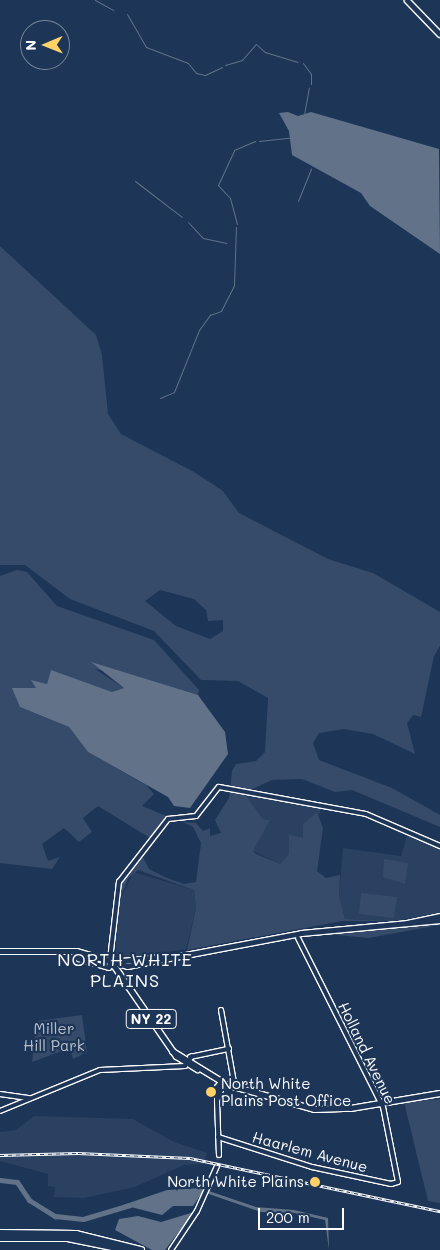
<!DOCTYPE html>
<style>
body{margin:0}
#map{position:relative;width:440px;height:1250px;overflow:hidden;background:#1d3557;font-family:Mali,sans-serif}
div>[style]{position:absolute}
.built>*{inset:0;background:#2a4161}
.green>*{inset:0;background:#364b69}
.water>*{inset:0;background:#617289}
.stream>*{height:1px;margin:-0.5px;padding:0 0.5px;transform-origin:0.5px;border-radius:0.5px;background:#617289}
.river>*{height:5px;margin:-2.5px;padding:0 2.5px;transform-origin:2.5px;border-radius:2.5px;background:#617289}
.tertiary-tunnel>*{height:4px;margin-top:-2px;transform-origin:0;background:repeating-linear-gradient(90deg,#344968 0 4px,transparent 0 6px)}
.roads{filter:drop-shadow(1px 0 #fff) drop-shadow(-1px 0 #fff) drop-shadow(0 1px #fff) drop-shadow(0 -1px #fff)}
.tertiary>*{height:4px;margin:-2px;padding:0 2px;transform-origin:2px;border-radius:2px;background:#1d3557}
.secondary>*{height:4.5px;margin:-2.25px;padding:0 2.25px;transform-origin:2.25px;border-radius:2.25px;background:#1d3557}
.primary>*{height:5px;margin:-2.5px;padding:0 2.5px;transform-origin:2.5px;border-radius:2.5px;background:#1d3557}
.trunk>*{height:5.5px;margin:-2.75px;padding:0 2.75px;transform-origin:2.75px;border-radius:2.75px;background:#1d3557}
.rail>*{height:3px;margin-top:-1.5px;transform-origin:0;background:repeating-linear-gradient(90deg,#1d3557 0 4px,#fff 0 8px);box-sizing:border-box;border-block:1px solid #fff}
.dots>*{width:14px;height:14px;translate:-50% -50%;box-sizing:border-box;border:2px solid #1d3557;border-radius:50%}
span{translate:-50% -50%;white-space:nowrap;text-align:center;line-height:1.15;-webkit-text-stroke:4.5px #1d3557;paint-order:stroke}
.shield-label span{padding:1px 4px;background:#1d3557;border:1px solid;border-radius:4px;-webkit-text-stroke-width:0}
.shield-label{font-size:14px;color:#fff;font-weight:700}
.park-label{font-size:15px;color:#b9c0ca}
.street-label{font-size:15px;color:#fff}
.poi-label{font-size:15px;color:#fff}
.left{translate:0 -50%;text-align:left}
.right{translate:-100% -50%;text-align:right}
.quarter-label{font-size:18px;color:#fff;letter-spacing:1px}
.north{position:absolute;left:20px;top:20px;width:50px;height:50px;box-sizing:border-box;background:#1d3557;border:1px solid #77869a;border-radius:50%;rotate:269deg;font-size:14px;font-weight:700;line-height:20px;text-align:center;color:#fff}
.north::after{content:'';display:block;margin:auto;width:18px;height:22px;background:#ffd166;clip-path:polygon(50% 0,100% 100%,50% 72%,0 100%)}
.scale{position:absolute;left:258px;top:1208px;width:86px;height:22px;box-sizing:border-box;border:2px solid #fff;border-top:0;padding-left:6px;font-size:15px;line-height:18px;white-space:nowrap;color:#fff;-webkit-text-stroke:4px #1d3557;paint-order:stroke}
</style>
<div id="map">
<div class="built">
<div style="clip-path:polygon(244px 793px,321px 805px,320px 815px,317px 812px,303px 838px,290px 839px,289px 854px,280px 864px,253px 851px,269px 820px,263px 819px)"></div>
<div style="clip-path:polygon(407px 836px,440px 848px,440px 913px,393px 921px,345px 919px,339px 896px,343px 848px,401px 856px)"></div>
<div style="clip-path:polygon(134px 872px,194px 890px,196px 908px,186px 949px,131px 958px,116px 954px,117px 906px)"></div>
<div style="clip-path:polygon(34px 1116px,133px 1119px,172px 1141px,207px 1153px,204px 1164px,184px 1165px,135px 1187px,84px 1198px,54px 1197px,55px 1187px,48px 1186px,48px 1174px,0 1161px,0 1132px,16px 1130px)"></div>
</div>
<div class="green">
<div style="clip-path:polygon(evenodd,0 246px,96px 335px,102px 355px,108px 414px,121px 434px,194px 472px,223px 491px,239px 513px,328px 559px,373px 573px,440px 612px,440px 646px,434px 656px,421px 717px,413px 715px,407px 723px,415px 754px,373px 734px,344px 729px,319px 733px,313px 743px,319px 760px,392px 788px,440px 815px,440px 827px,352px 790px,335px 792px,302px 779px,272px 780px,244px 793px,263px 819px,270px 820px,253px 851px,256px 854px,280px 864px,289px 854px,289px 835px,303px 838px,303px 824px,317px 812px,323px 828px,317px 871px,326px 878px,340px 875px,339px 896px,345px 919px,393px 921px,342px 921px,187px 950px,196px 908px,194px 890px,138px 870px,128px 879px,117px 906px,120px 886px,143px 857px,149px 869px,167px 878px,184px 884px,196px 882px,201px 843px,193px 827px,183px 822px,196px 823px,203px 831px,210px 828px,210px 836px,221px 833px,215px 820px,229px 798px,232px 771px,236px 764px,256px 761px,265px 752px,268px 698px,238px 681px,201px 680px,154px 631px,70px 599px,25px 565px,0 565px,0 246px,160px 590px,194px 599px,206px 610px,208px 621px,223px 620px,223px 631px,210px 639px,176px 626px,145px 601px,160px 590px)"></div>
<div style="clip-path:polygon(17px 570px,27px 572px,57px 606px,154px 640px,199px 690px,198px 695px,95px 669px,124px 688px,112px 692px,51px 671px,47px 684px,32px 681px,37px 688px,13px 688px,20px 707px,69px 727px,88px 752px,146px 785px,154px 794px,142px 806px,166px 816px,150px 838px,98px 806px,83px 818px,92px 832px,79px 842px,64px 828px,42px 844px,48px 861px,60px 857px,52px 869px,0 863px,0 576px)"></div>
<div style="clip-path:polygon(384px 859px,408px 863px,405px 884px,383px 877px)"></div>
<div style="clip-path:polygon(361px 893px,397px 897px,394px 918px,359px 914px)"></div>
<div style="clip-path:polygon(440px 922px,440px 925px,368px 938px,327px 934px)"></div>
<div style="clip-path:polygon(82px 1015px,87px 1052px,73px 1059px,70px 1048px,32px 1062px,37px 1021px)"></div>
<div style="clip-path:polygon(440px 1099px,440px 1203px,428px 1201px,404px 1102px)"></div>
</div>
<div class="water">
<div style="clip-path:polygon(288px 112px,298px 116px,311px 112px,439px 149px,440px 254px,370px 206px,361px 193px,292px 155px,289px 131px,279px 113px)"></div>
<div style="clip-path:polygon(91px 662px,198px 695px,225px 732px,228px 754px,190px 808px,174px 806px,168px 797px,88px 752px,69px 727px,20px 707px,12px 688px,36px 688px,31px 680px,47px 684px,51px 670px,112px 692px,124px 688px)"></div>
<div style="clip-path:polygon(200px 1188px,256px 1207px,294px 1210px,328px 1218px,329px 1250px,325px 1220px,294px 1213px,261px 1212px,203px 1192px,193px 1206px,173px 1206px,162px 1215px,123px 1205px,167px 1190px)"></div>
<div style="clip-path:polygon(194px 1212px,165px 1250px,152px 1250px,115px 1230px,119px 1219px,138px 1216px,161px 1222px)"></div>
</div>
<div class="stream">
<div style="left:95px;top:0;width:21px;rotate:29deg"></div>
<div style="left:127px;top:14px;width:38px;rotate:60deg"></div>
<div style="left:146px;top:47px;width:45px;rotate:20.9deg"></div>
<div style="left:188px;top:63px;width:13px;rotate:51deg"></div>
<div style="left:196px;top:73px;width:9px;rotate:13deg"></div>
<div style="left:205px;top:75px;width:19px;rotate:-25deg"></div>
<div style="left:303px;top:63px;width:14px;rotate:54deg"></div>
<div style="left:311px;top:74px;width:10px;rotate:90deg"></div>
<div style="left:225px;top:65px;width:18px;rotate:-16deg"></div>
<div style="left:242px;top:60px;width:21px;rotate:-49deg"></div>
<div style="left:256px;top:44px;width:12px;rotate:42deg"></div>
<div style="left:265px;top:52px;width:34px;rotate:17deg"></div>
<div style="left:304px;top:115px;width:28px;rotate:-80deg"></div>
<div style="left:259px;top:141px;width:30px;rotate:-6deg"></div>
<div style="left:135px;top:181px;width:59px;rotate:37.5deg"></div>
<div style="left:298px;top:201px;width:35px;rotate:-68deg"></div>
<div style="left:188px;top:222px;width:22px;rotate:47deg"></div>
<div style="left:203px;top:238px;width:24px;rotate:12deg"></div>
<div style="left:237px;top:224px;width:27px;rotate:-105deg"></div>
<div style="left:230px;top:198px;width:18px;rotate:-133deg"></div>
<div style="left:218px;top:185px;width:38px;rotate:-65deg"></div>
<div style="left:234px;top:150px;width:23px;rotate:-23deg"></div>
<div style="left:160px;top:398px;width:15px;rotate:-23deg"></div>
<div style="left:174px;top:392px;width:67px;rotate:-68deg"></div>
<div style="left:199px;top:330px;width:19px;rotate:-54deg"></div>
<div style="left:210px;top:315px;width:12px;rotate:-20deg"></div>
<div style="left:221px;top:311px;width:28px;rotate:-63deg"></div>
<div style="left:234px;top:286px;width:59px;rotate:-88.1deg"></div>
</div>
<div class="river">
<div style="left:0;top:1180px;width:17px;rotate:7deg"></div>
<div style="left:17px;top:1182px;width:22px;rotate:56deg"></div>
<div style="left:29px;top:1200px;width:31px;rotate:32deg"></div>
<div style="left:55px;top:1216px;width:28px;rotate:6deg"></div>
<div style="left:83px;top:1219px;width:49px;rotate:-16.6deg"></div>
</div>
<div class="tertiary-tunnel">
<div style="left:217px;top:1166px;width:11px;rotate:-80deg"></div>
</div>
<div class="roads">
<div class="tertiary">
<div style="left:78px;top:959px;width:32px;rotate:16deg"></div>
<div style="left:109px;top:968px;width:87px;rotate:-83.4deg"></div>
<div style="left:119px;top:882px;width:80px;rotate:-52.1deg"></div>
<div style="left:168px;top:819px;width:28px;rotate:-6deg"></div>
<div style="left:196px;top:816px;width:37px;rotate:-52deg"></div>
<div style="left:219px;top:787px;width:149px;rotate:10.4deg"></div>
<div style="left:366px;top:814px;width:81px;rotate:23.4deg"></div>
<div style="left:221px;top:1010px;width:79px;rotate:79.8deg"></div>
<div style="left:190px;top:1057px;width:40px;rotate:-12deg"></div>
<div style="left:221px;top:1082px;width:8px;rotate:90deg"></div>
<div style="left:221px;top:1090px;width:12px;rotate:110deg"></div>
<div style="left:217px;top:1101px;width:14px;rotate:-90deg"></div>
<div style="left:217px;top:1087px;width:6px;rotate:-51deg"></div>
<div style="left:0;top:1094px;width:30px;rotate:8deg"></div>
<div style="left:217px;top:1101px;width:54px;rotate:87.9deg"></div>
<div style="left:0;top:1111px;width:108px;rotate:-22.3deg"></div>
<div style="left:100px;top:1070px;width:85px;rotate:-2.7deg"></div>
<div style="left:185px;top:1066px;width:12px;rotate:-55deg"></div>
<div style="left:218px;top:1137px;width:99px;rotate:17.7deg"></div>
<div style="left:312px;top:1167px;width:81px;rotate:12.1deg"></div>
<div style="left:391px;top:1184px;width:7px;rotate:-16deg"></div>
<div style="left:398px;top:1182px;width:76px;rotate:-101.3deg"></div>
<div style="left:383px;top:1107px;width:189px;rotate:-116.7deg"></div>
<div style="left:171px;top:1250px;width:47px;rotate:-56.3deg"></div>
<div style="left:197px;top:1211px;width:49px;rotate:-66deg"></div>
</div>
<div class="secondary">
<div style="left:407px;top:0;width:47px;rotate:45.9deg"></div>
</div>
<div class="primary">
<div style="left:407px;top:923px;width:34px;rotate:-12deg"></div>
<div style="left:0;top:951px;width:76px"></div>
<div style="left:76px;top:951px;width:53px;rotate:16.4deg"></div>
<div style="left:127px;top:966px;width:177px;rotate:-10.7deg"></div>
<div style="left:301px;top:933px;width:140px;rotate:-5.3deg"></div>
<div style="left:112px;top:962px;width:49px;rotate:-5.8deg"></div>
<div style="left:112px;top:963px;width:113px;rotate:55.5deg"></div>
<div style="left:176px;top:1056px;width:25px;rotate:32deg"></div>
<div style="left:172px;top:1051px;width:63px;rotate:31.4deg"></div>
<div style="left:226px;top:1084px;width:91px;rotate:15.9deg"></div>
<div style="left:314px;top:1109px;width:36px;rotate:-2deg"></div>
<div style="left:350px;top:1108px;width:91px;rotate:-9.5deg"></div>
</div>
<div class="trunk">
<div style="left:0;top:1233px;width:76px;rotate:0.8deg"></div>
<div style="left:76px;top:1234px;width:67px;rotate:13.8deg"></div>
<div style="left:0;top:1238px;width:68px"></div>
<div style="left:68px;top:1238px;width:60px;rotate:11.5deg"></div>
</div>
</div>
<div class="rail">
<div style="left:0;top:1155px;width:78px;rotate:-1.5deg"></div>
<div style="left:78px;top:1153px;width:112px;rotate:2.6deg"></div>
<div style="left:190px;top:1158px;width:256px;rotate:12deg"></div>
</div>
<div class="dots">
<div style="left:211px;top:1092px;background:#ffd166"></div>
<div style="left:315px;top:1182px;background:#ffd166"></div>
</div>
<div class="shield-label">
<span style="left:151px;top:1019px">NY 22</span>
</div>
<div class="park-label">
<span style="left:54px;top:1037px">Miller<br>Hill Park</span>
</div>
<div class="street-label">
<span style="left:367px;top:1053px;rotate:64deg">Holland Avenue</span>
<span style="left:310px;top:1152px;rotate:15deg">Haarlem Avenue</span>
</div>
<div class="poi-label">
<span class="left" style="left:221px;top:1092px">North White<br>Plains Post Office</span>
<span class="right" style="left:304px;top:1182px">North White Plains</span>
</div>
<div class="quarter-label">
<span style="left:125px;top:970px">NORTH WHITE<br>PLAINS</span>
</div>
<div class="north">N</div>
<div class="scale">200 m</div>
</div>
